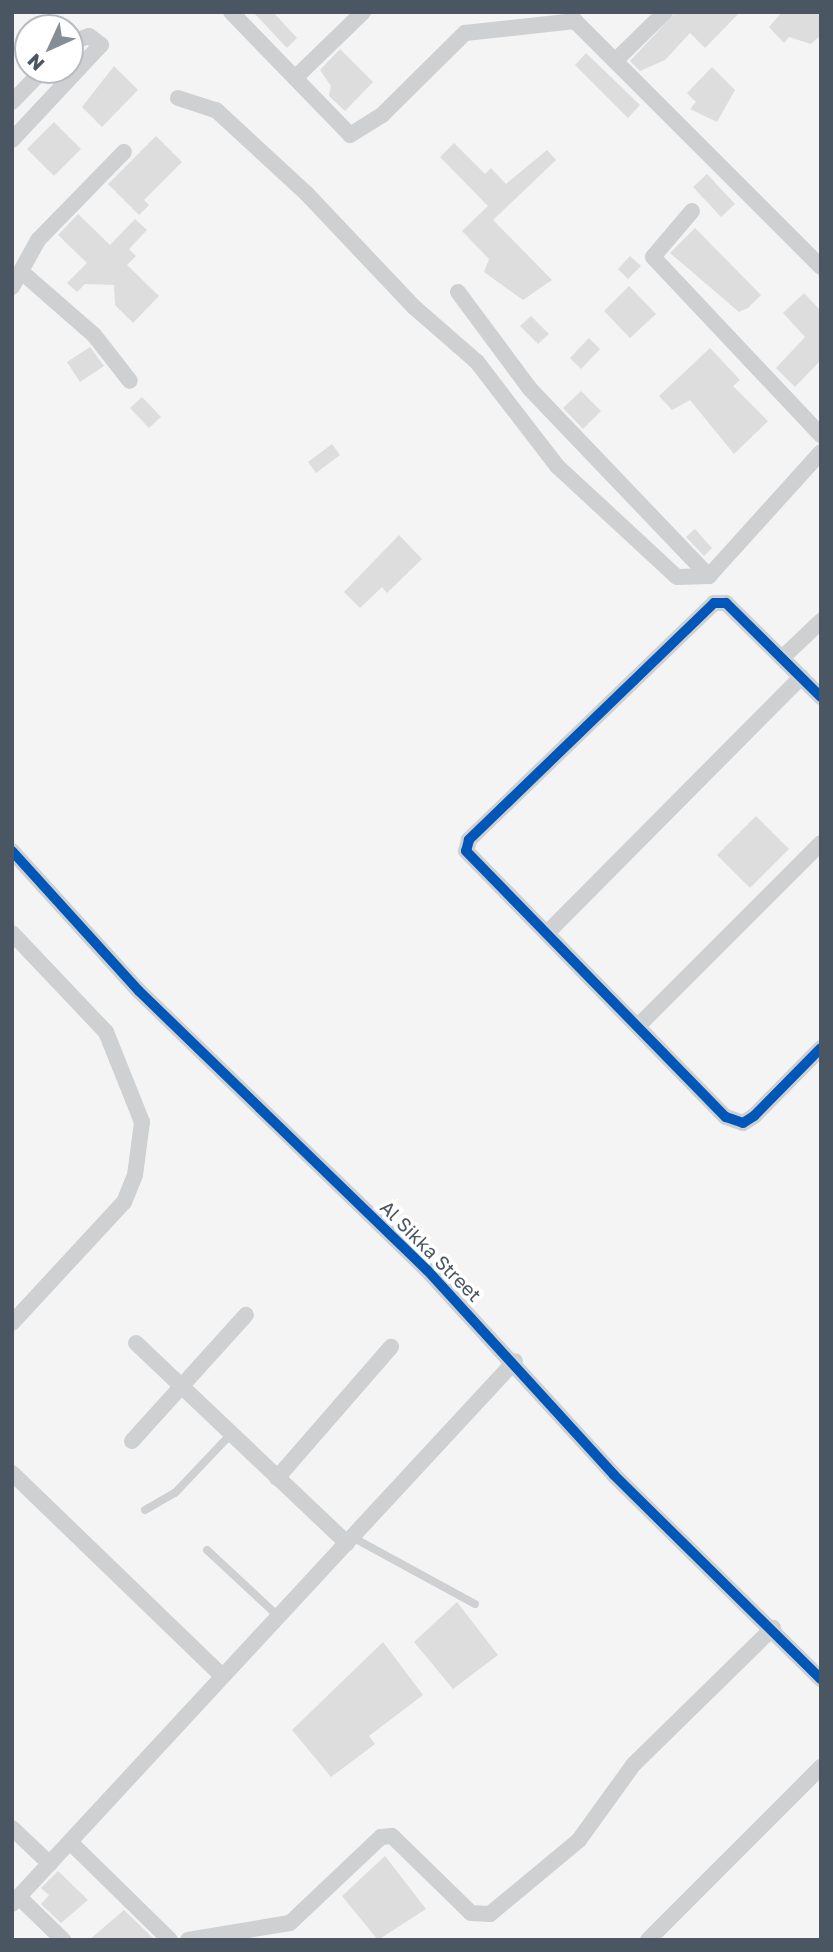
<!DOCTYPE html>
<style>
body{margin:0}
#map{position:relative;width:833px;height:1952px;overflow:hidden;background:#f4f4f4;font-family:"Golos Text",sans-serif}
div>[style]{position:absolute}
.building>*{inset:0;background:#ddddde}
.lane>*{height:8px;margin:-4px;padding:0 4px;transform-origin:4px;border-radius:4px;background:#ced0d2}
.street>*{height:16px;margin:-8px;padding:0 8px;transform-origin:8px;border-radius:8px;background:#ced0d2}
.cycleway>*{height:10px;margin:-5px;padding:0 5px;transform-origin:5px;border-radius:5px;background:#0057b8}
span{translate:-50% -50%;white-space:nowrap;text-align:center;line-height:1.15;-webkit-text-stroke:7px #fff;paint-order:stroke}
.street-label{font-size:19px;color:#4a5661}
.frame{position:absolute;inset:0;border:14px solid #4a5661;pointer-events:none}
.north{position:absolute;left:14px;top:14px;width:70px;height:70px;box-sizing:border-box;background:#fff;border:2px solid #b7bbc0;border-radius:50%;rotate:225deg;font-size:19px;font-weight:700;line-height:28px;text-align:center;color:#4a5661}
.north::after{content:'';display:block;margin:auto;width:24px;height:32px;background:#868d94;clip-path:polygon(50% 0,100% 100%,50% 72%,0 100%)}
</style>
<div id="map">
<div class="building">
<div style="clip-path:polygon(253px 12px,273px 12px,297px 38px,287px 48px)"></div>
<div style="clip-path:polygon(676px 12px,740px 12px,705px 48px,690px 33px,665px 60px,640px 71px,630px 61px)"></div>
<div style="clip-path:polygon(782px 12px,821px 12px,821px 35px,811px 44px,789px 37px,784px 43px,769px 27px)"></div>
<div style="clip-path:polygon(340px 49px,373px 82px,345px 111px,329px 96px,331px 86px,320px 70px)"></div>
<div style="clip-path:polygon(586px 53px,640px 105px,628px 118px,575px 65px)"></div>
<div style="clip-path:polygon(114px 66px,138px 90px,102px 127px,82px 107px)"></div>
<div style="clip-path:polygon(712px 67px,735px 90px,717px 122px,690px 109px,696px 102px,687px 93px)"></div>
<div style="clip-path:polygon(54px 122px,81px 149px,54px 176px,27px 149px)"></div>
<div style="clip-path:polygon(156px 136px,182px 162px,144px 200px,149px 205px,139px 215px,108px 184px)"></div>
<div style="clip-path:polygon(454px 143px,485px 174px,491px 168px,506px 184px,547px 150px,556px 160px,493px 220px,552px 280px,523px 300px,484px 272px,489px 259px,462px 231px,488px 206px,440px 157px)"></div>
<div style="clip-path:polygon(707px 174px,735px 204px,721px 217px,693px 187px)"></div>
<div style="clip-path:polygon(78px 214px,110px 245px,135px 219px,147px 230px,129px 249px,136px 256px,127px 265px,159px 296px,133px 323px,115px 305px,114px 285px,85px 284px,77px 292px,67px 283px,87px 263px,58px 235px)"></div>
<div style="clip-path:polygon(695px 228px,761px 295px,748px 308px,739px 312px,670px 253px)"></div>
<div style="clip-path:polygon(630px 256px,641px 266px,628px 279px,618px 269px)"></div>
<div style="clip-path:polygon(629px 286px,656px 314px,630px 338px,604px 311px)"></div>
<div style="clip-path:polygon(804px 293px,821px 311px,821px 360px,795px 387px,776px 368px,805px 337px,783px 313px)"></div>
<div style="clip-path:polygon(531px 316px,549px 334px,538px 344px,520px 326px)"></div>
<div style="clip-path:polygon(589px 338px,600px 349px,581px 369px,570px 358px)"></div>
<div style="clip-path:polygon(90px 347px,104px 366px,80px 382px,67px 362px)"></div>
<div style="clip-path:polygon(710px 348px,740px 380px,733px 386px,768px 421px,734px 454px,690px 400px,672px 410px,659px 396px)"></div>
<div style="clip-path:polygon(581px 391px,601px 411px,583px 429px,563px 408px)"></div>
<div style="clip-path:polygon(142px 397px,161px 417px,149px 428px,130px 408px)"></div>
<div style="clip-path:polygon(332px 444px,340px 455px,316px 473px,308px 462px)"></div>
<div style="clip-path:polygon(695px 529px,712px 548px,704px 556px,686px 537px)"></div>
<div style="clip-path:polygon(399px 535px,422px 559px,387px 593px,382px 587px,360px 608px,344px 592px)"></div>
<div style="clip-path:polygon(756px 816px,789px 849px,750px 888px,717px 855px)"></div>
<div style="clip-path:polygon(457px 1602px,498px 1655px,453px 1689px,414px 1642px)"></div>
<div style="clip-path:polygon(383px 1642px,423px 1695px,369px 1736px,375px 1744px,331px 1777px,292px 1730px)"></div>
<div style="clip-path:polygon(385px 1856px,426px 1909px,378px 1940px,342px 1896px)"></div>
<div style="clip-path:polygon(58px 1871px,88px 1900px,61px 1923px,41px 1904px,49px 1895px,41px 1888px)"></div>
<div style="clip-path:polygon(124px 1910px,155px 1940px,89px 1940px)"></div>
</div>
<div class="lane">
<div style="left:145px;top:1510px;width:34px;rotate:-30deg"></div>
<div style="left:175px;top:1493px;width:81px;rotate:-46.5deg"></div>
<div style="left:352px;top:1537px;width:140px;rotate:28.6deg"></div>
<div style="left:207px;top:1550px;width:96px;rotate:42.9deg"></div>
</div>
<div class="street">
<div style="left:231px;top:12px;width:171px;rotate:45.9deg"></div>
<div style="left:350px;top:135px;width:38px;rotate:-32deg"></div>
<div style="left:382px;top:115px;width:117px;rotate:-44.7deg"></div>
<div style="left:465px;top:33px;width:111px;rotate:-6.2deg"></div>
<div style="left:575px;top:21px;width:348px;rotate:45deg"></div>
<div style="left:616px;top:60px;width:69px;rotate:-44.4deg"></div>
<div style="left:295px;top:78px;width:95px;rotate:-44.1deg"></div>
<div style="left:178px;top:98px;width:40px;rotate:18deg"></div>
<div style="left:216px;top:110px;width:124px;rotate:42.7deg"></div>
<div style="left:307px;top:194px;width:156px;rotate:46.6deg"></div>
<div style="left:414px;top:307px;width:84px;rotate:41.1deg"></div>
<div style="left:477px;top:362px;width:131px;rotate:52.4deg"></div>
<div style="left:557px;top:466px;width:163px;rotate:42.8deg"></div>
<div style="left:677px;top:577px;width:32px;rotate:-2deg"></div>
<div style="left:709px;top:576px;width:167px;rotate:-47.9deg"></div>
<div style="left:12px;top:102px;width:45px;rotate:-45.9deg"></div>
<div style="left:12px;top:140px;width:130px;rotate:-46.9deg"></div>
<div style="left:101px;top:45px;width:15px;rotate:-143deg"></div>
<div style="left:89px;top:36px;width:20px;rotate:160deg"></div>
<div style="left:692px;top:211px;width:60px;rotate:130.3deg"></div>
<div style="left:653px;top:257px;width:245px;rotate:46.7deg"></div>
<div style="left:24px;top:274px;width:93px;rotate:41.1deg"></div>
<div style="left:94px;top:335px;width:58px;rotate:52deg"></div>
<div style="left:12px;top:287px;width:54px;rotate:-61deg"></div>
<div style="left:38px;top:240px;width:123px;rotate:-45.7deg"></div>
<div style="left:458px;top:292px;width:121px;rotate:53.4deg"></div>
<div style="left:530px;top:389px;width:259px;rotate:46.3deg"></div>
<div style="left:782px;top:658px;width:54px;rotate:-43.5deg"></div>
<div style="left:821px;top:697px;width:134px;rotate:-135.3deg"></div>
<div style="left:726px;top:603px;width:12px;rotate:180deg"></div>
<div style="left:714px;top:603px;width:341px;rotate:136deg"></div>
<div style="left:469px;top:840px;width:11px;rotate:105deg"></div>
<div style="left:466px;top:851px;width:372px;rotate:45.7deg"></div>
<div style="left:726px;top:1117px;width:18px;rotate:19deg"></div>
<div style="left:743px;top:1123px;width:13px;rotate:-32deg"></div>
<div style="left:754px;top:1116px;width:95px;rotate:-45.4deg"></div>
<div style="left:12px;top:851px;width:189px;rotate:47.8deg"></div>
<div style="left:139px;top:991px;width:401px;rotate:44.1deg"></div>
<div style="left:427px;top:1270px;width:277px;rotate:47.6deg"></div>
<div style="left:614px;top:1475px;width:291px;rotate:44.6deg"></div>
<div style="left:12px;top:933px;width:137px;rotate:46.5deg"></div>
<div style="left:106px;top:1032px;width:97px;rotate:68.2deg"></div>
<div style="left:142px;top:1122px;width:53px;rotate:97.5deg"></div>
<div style="left:135px;top:1175px;width:29px;rotate:112deg"></div>
<div style="left:124px;top:1202px;width:165px;rotate:132.8deg"></div>
<div style="left:547px;top:933px;width:361px;rotate:-45.2deg"></div>
<div style="left:639px;top:1025px;width:257px;rotate:-45deg"></div>
<div style="left:136px;top:1343px;width:291px;rotate:43.5deg"></div>
<div style="left:132px;top:1441px;width:170px;rotate:-47.9deg"></div>
<div style="left:12px;top:1473px;width:289px;rotate:44deg"></div>
<div style="left:277px;top:1478px;width:174px;rotate:-49deg"></div>
<div style="left:12px;top:1828px;width:52px;rotate:43.5deg"></div>
<div style="left:70px;top:1842px;width:140px;rotate:44.4deg"></div>
<div style="left:19px;top:1897px;width:62px;rotate:44.3deg"></div>
<div style="left:12px;top:1904px;width:740px;rotate:-47.19deg"></div>
<div style="left:188px;top:1940px;width:103px;rotate:-9.5deg"></div>
<div style="left:290px;top:1923px;width:125px;rotate:-43.4deg"></div>
<div style="left:381px;top:1837px;width:11px;rotate:-5deg"></div>
<div style="left:392px;top:1836px;width:110px;rotate:44.3deg"></div>
<div style="left:471px;top:1913px;width:19px;rotate:3deg"></div>
<div style="left:490px;top:1914px;width:116px;rotate:-39.7deg"></div>
<div style="left:579px;top:1840px;width:92px;rotate:-54.2deg"></div>
<div style="left:633px;top:1765px;width:196px;rotate:-44.4deg"></div>
<div style="left:648px;top:1940px;width:245px;rotate:-45deg"></div>
</div>
<div class="cycleway">
<div style="left:821px;top:697px;width:134px;rotate:-135.3deg"></div>
<div style="left:726px;top:603px;width:12px;rotate:180deg"></div>
<div style="left:714px;top:603px;width:341px;rotate:136deg"></div>
<div style="left:469px;top:840px;width:11px;rotate:105deg"></div>
<div style="left:466px;top:851px;width:372px;rotate:45.7deg"></div>
<div style="left:726px;top:1117px;width:18px;rotate:19deg"></div>
<div style="left:743px;top:1123px;width:13px;rotate:-32deg"></div>
<div style="left:754px;top:1116px;width:95px;rotate:-45.4deg"></div>
<div style="left:12px;top:851px;width:189px;rotate:47.8deg"></div>
<div style="left:139px;top:991px;width:401px;rotate:44.1deg"></div>
<div style="left:427px;top:1270px;width:277px;rotate:47.6deg"></div>
<div style="left:614px;top:1475px;width:291px;rotate:44.6deg"></div>
</div>
<div class="street-label">
<span style="left:431px;top:1251px;rotate:45deg">Al Sikka Street</span>
</div>
<div class="frame"></div>
<div class="north">N</div>
</div>
